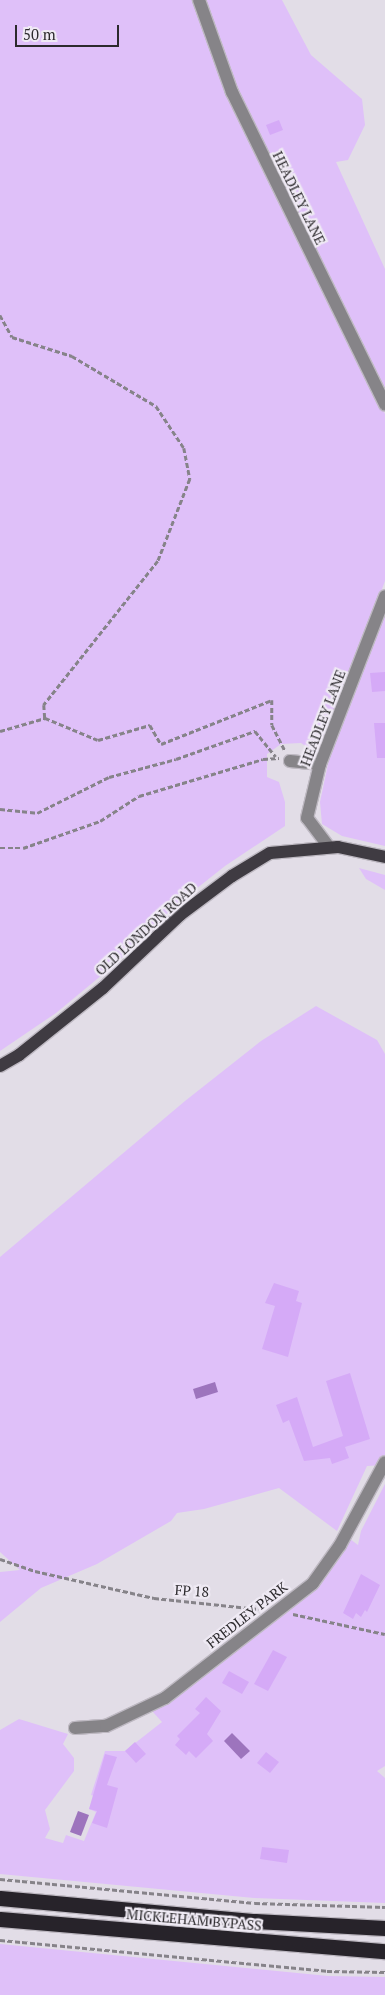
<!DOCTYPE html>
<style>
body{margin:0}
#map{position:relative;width:385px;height:1995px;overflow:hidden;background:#e2dde7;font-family:"PT Serif",serif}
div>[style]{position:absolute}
.green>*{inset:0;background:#dfc0f9}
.water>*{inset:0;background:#9d74bd}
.building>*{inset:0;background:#d5aaf7}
.path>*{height:2.5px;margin-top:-1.25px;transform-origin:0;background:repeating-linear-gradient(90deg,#868389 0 5px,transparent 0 7.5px)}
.roads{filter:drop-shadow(1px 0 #beb9c2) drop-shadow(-1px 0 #beb9c2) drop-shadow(0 1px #beb9c2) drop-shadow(0 -1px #beb9c2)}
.minor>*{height:12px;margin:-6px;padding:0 6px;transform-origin:6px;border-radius:6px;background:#868488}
.major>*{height:12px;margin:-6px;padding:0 6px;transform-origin:6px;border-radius:6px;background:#3f3b42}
.highway>*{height:15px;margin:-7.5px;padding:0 7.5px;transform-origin:7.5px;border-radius:7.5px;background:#27232a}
span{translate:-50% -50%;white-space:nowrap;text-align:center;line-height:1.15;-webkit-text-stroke:4.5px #efeaf4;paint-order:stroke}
.street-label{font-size:14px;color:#2c2a2d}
.scale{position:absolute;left:15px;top:25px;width:104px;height:22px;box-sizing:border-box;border:2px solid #2c2a2d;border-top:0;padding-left:6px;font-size:15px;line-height:18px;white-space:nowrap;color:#2c2a2d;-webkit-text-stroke:4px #efeaf4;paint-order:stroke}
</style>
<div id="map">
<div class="green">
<div style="clip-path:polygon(0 0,194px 0,228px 93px,385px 414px,385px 581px,326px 738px,317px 754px,301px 743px,281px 744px,267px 754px,267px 777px,279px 782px,285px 802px,285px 826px,225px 866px,177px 904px,114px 965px,56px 1013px,0 1051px)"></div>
<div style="clip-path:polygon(203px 0,282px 0,311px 55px,362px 99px,365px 125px,348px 160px,336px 162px,385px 269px,385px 394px,228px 73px)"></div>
<div style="clip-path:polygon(385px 614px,385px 846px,342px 836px,322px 824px,320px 802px,331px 750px)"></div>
<div style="clip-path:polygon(359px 868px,385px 875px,385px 890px,366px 879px)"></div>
<div style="clip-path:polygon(316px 1006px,377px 1040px,385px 1054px,385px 1465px,367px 1466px,337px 1531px,279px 1488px,204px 1509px,177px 1513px,171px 1521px,97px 1564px,41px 1588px,0 1622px,0 1572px,20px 1570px,0 1552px,0 1257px,185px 1101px,261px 1041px)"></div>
<div style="clip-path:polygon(385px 1484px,385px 1766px,377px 1771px,385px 1778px,385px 1903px,254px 1898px,0 1874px,0 1730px,19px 1719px,68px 1734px,63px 1744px,74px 1758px,74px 1771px,45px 1810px,50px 1829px,45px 1838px,63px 1843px,66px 1835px,84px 1841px,96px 1812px,89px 1809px,94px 1796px,91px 1795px,105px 1751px,125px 1751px,162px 1722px,152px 1711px,239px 1648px,313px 1590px,350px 1539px,358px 1545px,361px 1531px)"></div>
<div style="clip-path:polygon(0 1944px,328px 1976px,385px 1977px,385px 1995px,0 1995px)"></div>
</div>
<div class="water">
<div style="clip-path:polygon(215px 1382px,218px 1392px,196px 1399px,193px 1389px)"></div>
<div style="clip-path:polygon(232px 1733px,250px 1751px,241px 1759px,224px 1741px)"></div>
<div style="clip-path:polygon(78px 1811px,89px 1815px,81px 1836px,70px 1832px)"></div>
</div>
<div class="building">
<div style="clip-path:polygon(279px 120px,283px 130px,270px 135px,266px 125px)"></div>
<div style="clip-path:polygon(385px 672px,385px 691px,372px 692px,370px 673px)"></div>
<div style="clip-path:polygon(374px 723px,385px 723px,385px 758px,377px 758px)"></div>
<div style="clip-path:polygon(274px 1283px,299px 1291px,296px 1301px,302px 1303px,288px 1357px,262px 1349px,275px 1306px,265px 1303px)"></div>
<div style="clip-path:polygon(350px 1373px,370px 1439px,345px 1447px,349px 1458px,332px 1464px,330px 1458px,304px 1461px,289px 1420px,283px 1423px,276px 1405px,297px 1397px,313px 1447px,343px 1436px,326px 1381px)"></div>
<div style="clip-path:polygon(361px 1574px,380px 1585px,367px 1612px,365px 1610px,361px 1617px,356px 1613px,353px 1619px,343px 1613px)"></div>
<div style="clip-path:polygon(273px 1650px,287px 1657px,268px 1691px,254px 1684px)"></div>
<div style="clip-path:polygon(229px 1671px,249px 1682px,242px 1694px,222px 1683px)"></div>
<div style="clip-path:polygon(206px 1697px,221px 1711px,207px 1734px,213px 1741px,196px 1758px,189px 1751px,186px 1755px,175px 1745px,180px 1739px,177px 1736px,200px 1713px,195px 1709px)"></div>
<div style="clip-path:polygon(135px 1742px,146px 1754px,136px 1763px,125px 1751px)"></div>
<div style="clip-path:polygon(266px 1752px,279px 1762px,270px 1773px,257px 1763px)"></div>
<div style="clip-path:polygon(105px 1754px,117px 1757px,107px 1785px,118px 1788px,107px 1828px,92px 1823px,97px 1811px,89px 1809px)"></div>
<div style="clip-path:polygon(262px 1847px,289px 1850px,287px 1863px,260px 1859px)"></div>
</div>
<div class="path">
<div style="left:0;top:315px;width:25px;rotate:61deg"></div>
<div style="left:12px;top:337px;width:63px;rotate:17.6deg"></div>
<div style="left:72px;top:356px;width:98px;rotate:30.8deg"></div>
<div style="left:156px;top:406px;width:50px;rotate:56.3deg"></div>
<div style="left:184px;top:448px;width:32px;rotate:79deg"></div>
<div style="left:190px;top:479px;width:88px;rotate:111.3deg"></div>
<div style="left:158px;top:561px;width:184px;rotate:128.4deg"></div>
<div style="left:44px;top:705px;width:13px;rotate:86deg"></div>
<div style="left:0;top:731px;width:47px;rotate:-16.1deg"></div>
<div style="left:45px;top:718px;width:57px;rotate:22.5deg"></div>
<div style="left:98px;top:740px;width:54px;rotate:-16.1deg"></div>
<div style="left:150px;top:725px;width:22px;rotate:60deg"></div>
<div style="left:161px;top:744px;width:119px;rotate:-21.6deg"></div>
<div style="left:272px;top:700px;width:25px;rotate:90deg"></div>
<div style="left:272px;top:725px;width:29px;rotate:63deg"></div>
<div style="left:0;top:809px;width:37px;rotate:6deg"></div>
<div style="left:37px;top:813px;width:80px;rotate:-26.6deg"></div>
<div style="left:109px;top:777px;width:69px;rotate:-15deg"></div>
<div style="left:176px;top:759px;width:84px;rotate:-19.5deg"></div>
<div style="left:255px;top:731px;width:33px;rotate:51deg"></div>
<div style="left:0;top:848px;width:23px"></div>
<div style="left:23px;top:848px;width:82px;rotate:-19.3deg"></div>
<div style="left:100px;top:821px;width:46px;rotate:-32.7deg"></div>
<div style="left:139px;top:796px;width:129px;rotate:-16.6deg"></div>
<div style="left:263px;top:759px;width:16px;rotate:-4deg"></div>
<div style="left:0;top:1559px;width:37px;rotate:19deg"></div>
<div style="left:35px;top:1571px;width:122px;rotate:12.8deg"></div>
<div style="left:154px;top:1598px;width:105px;rotate:6deg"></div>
<div style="left:293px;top:1614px;width:94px;rotate:12.3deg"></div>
<div style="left:0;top:1879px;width:256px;rotate:5.4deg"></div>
<div style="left:255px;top:1903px;width:130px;rotate:1.8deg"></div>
<div style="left:0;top:1940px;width:328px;rotate:5.4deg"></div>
<div style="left:327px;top:1971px;width:58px;rotate:1deg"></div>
</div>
<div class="roads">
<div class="minor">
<div style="left:199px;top:0;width:98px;rotate:70.3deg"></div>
<div style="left:232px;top:92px;width:348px;rotate:63.9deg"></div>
<div style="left:290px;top:761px;width:30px;rotate:6deg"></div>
<div style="left:329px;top:847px;width:36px;rotate:-127deg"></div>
<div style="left:307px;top:818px;width:56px;rotate:-76.5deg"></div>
<div style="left:320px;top:764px;width:180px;rotate:-68.8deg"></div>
<div style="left:75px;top:1728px;width:31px;rotate:-4deg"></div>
<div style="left:106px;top:1726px;width:65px;rotate:-25.4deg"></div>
<div style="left:165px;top:1698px;width:187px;rotate:-37.8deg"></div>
<div style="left:313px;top:1583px;width:47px;rotate:-54.6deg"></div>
<div style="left:340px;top:1545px;width:94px;rotate:-61.5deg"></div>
</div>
<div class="major">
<div style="left:0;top:1066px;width:22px;rotate:-30deg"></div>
<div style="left:19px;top:1055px;width:107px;rotate:-38.6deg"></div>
<div style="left:103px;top:988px;width:106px;rotate:-43.5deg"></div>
<div style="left:180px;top:915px;width:65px;rotate:-36.9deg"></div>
<div style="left:232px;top:876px;width:44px;rotate:-31.2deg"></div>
<div style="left:270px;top:853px;width:68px;rotate:-5deg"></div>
<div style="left:338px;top:847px;width:48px;rotate:12deg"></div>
</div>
<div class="highway">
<div style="left:0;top:1898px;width:256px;rotate:5.2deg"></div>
<div style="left:255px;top:1921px;width:130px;rotate:3.1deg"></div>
<div style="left:0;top:1919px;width:386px;rotate:4.8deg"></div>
</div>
</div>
<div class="street-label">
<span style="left:299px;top:198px;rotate:64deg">HEADLEY LANE</span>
<span style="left:323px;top:718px;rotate:-69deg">HEADLEY LANE</span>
<span style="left:146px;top:929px;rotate:-42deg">OLD LONDON ROAD</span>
<span style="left:192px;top:1591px;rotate:4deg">FP 18</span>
<span style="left:247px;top:1615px;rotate:-38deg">FREDLEY PARK</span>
<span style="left:194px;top:1920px;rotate:5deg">MICKLEHAM BYPASS</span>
</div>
<div class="scale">50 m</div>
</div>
